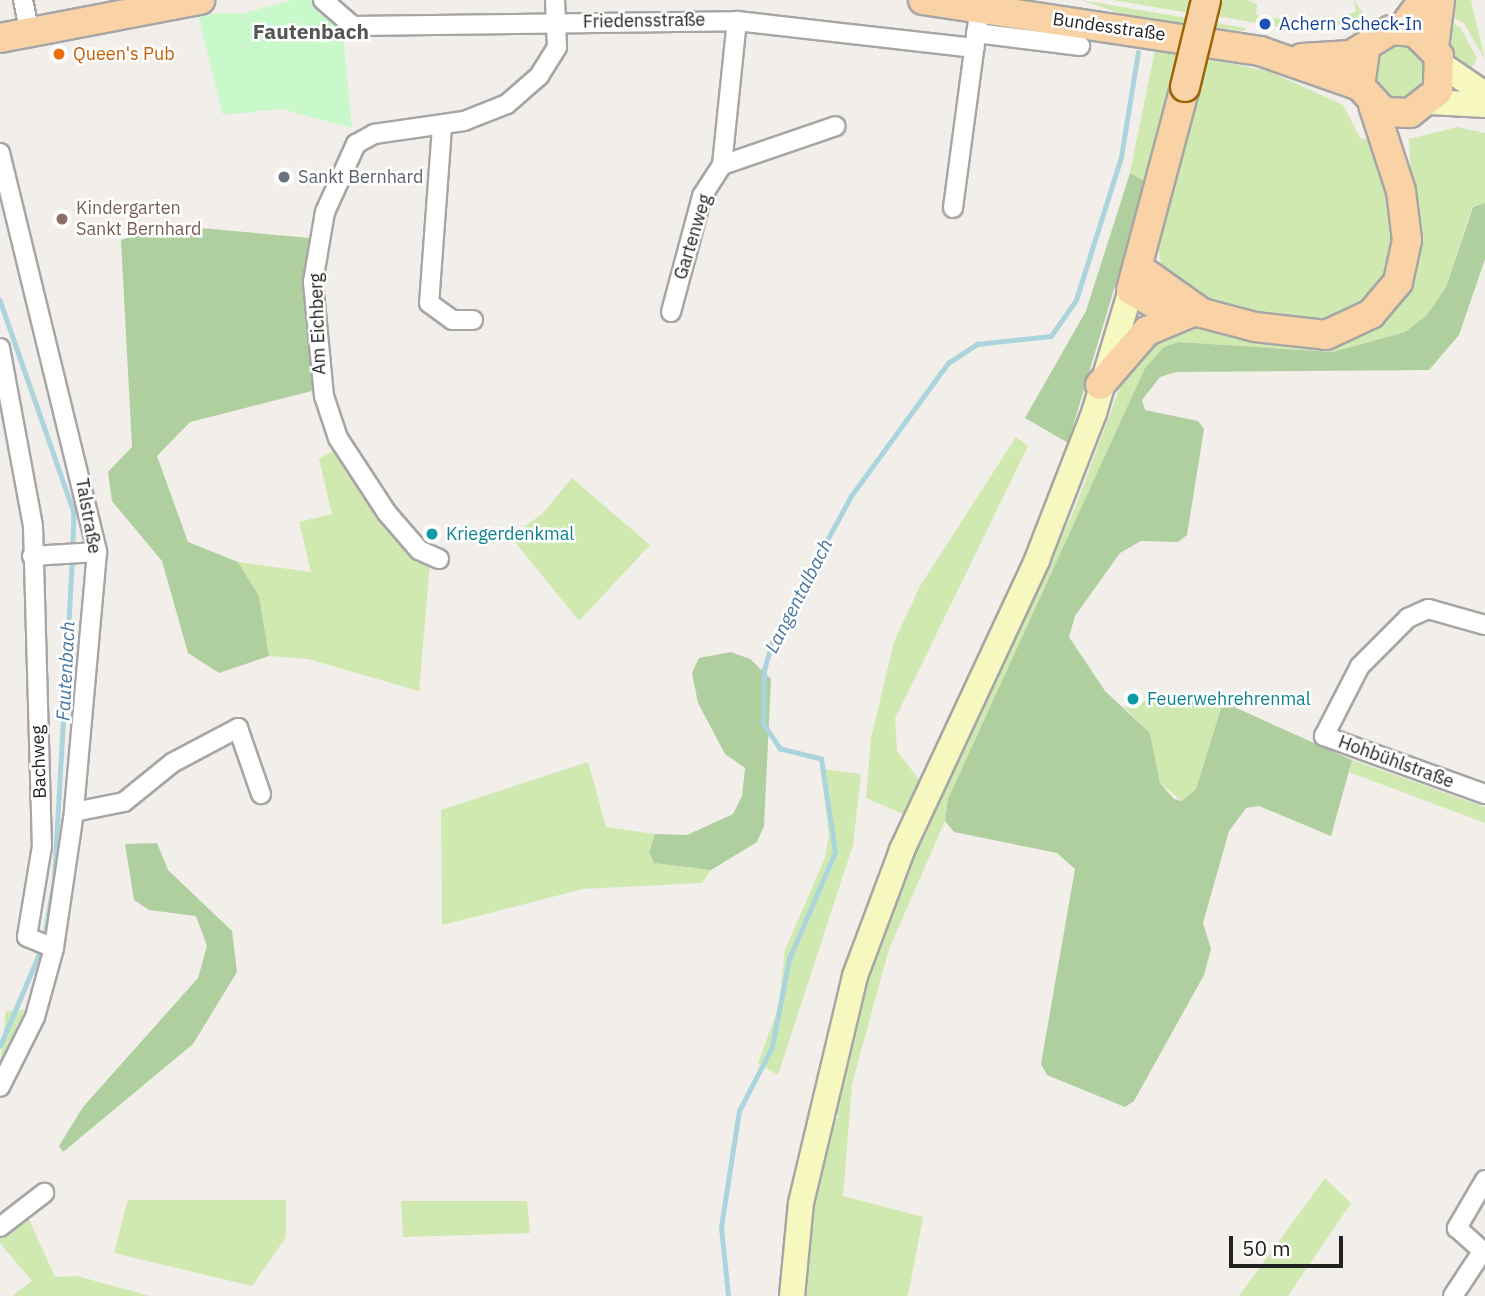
<!DOCTYPE html>
<meta charset="utf-8">
<style>
body{margin:0}
#map{position:relative;width:1485px;height:1296px;overflow:hidden;background:#f2eee9;font-family:"IBM Plex Sans",sans-serif}
div>[style]{position:absolute}
.grass>*{inset:0;background:#cfe9b1}
.forest>*{inset:0;background:#afcf9f}
.park>*{inset:0;background:#c9f8cb}
.stream>*{height:4.5px;margin:-2.25px;padding:0 2.25px;transform-origin:2.25px;border-radius:2.25px;background:#abd4dd}
.roads{filter:drop-shadow(2px 0 #a6a6a6) drop-shadow(-2px 0 #a6a6a6) drop-shadow(0 2px #a6a6a6) drop-shadow(0 -2px #a6a6a6)}
.street>*{height:18px;margin:-9px;padding:0 9px;transform-origin:9px;border-radius:9px;background:#fff}
.secondary>*{height:24px;margin:-12px;padding:0 12px;transform-origin:12px;border-radius:12px;background:#f7f8c0}
.primary>*{height:28px;margin:-14px;padding:0 14px;transform-origin:14px;border-radius:14px;background:#f9d2a6}
.bridges{filter:drop-shadow(2px 0 #9b6405) drop-shadow(-2px 0 #9b6405) drop-shadow(0 2px #9b6405) drop-shadow(0 -2px #9b6405)}
.primary-bridge>*{height:28px;margin:-14px;padding:0 14px;transform-origin:14px;border-radius:14px;background:#f9d2a6}
.dots>*{width:19px;height:19px;translate:-50% -50%;box-sizing:border-box;border:4px solid #fff;border-radius:50%}
span{translate:-50% -50%;white-space:nowrap;text-align:center;line-height:1.15;-webkit-text-stroke:5px #fff;paint-order:stroke}
.street-label{font-size:18px;color:#222}
.transit-label{font-size:18px;color:#164399}
.left{translate:0 -50%;text-align:left}
.food-label{font-size:18px;color:#c56008}
.worship-label{font-size:18px;color:#5b616d}
.education-label{font-size:18px;color:#785e54}
.culture-label{font-size:18px;color:#0d838f}
.water-label{font-size:19px;color:#4a78a0;font-style:italic}
.quarter-label{font-size:21px;color:#555;font-weight:700}
.scale{position:absolute;left:1229px;top:1236px;width:114px;height:32px;box-sizing:border-box;border:4px solid #222;border-top:0;padding-left:9px;font-size:21px;line-height:24px;white-space:nowrap;color:#222;-webkit-text-stroke:5px #fff;paint-order:stroke}
</style>
<div id="map">
<div class="grass">
<div style="clip-path:polygon(1081px 0,1245px 28px,1245px 31px,1143px 21px)"></div>
<div style="clip-path:polygon(1113px 0,1193px 0,1190px 13px)"></div>
<div style="clip-path:polygon(1219px 0,1247px 0,1257px 4px,1256px 15px,1322px 26px,1324px 15px,1331px 24px,1356px 11px,1354px 0,1364px 15px,1324px 30px,1291px 29px,1216px 16px)"></div>
<div style="clip-path:polygon(1448px 0,1471px 0,1485px 60px,1464px 23px,1446px 14px)"></div>
<div style="clip-path:polygon(1445px 20px,1460px 27px,1477px 58px,1468px 75px,1446px 48px)"></div>
<div style="clip-path:polygon(1387px 42px,1420px 45px,1432px 84px,1398px 105px,1370px 86px,1379px 46px)"></div>
<div style="clip-path:polygon(1155px 50px,1182px 54px,1146px 182px,1130px 173px)"></div>
<div style="clip-path:polygon(1207px 58px,1271px 72px,1343px 105px,1360px 138px,1378px 142px,1399px 238px,1394px 266px,1366px 304px,1338px 321px,1307px 325px,1199px 302px,1163px 275px,1158px 247px)"></div>
<div style="clip-path:polygon(1457px 127px,1485px 133px,1485px 203px,1472px 207px,1446px 287px,1427px 315px,1405px 332px,1333px 352px,1178px 342px,1145px 368px,948px 799px,945px 821px,889px 949px,852px 1084px,843px 1196px,923px 1217px,908px 1296px,800px 1296px,812px 1194px,830px 1124px,839px 1117px,834px 1108px,852px 1019px,905px 872px,1075px 508px,1129px 363px,1178px 324px,1372px 325px,1412px 192px,1409px 139px)"></div>
<div style="clip-path:polygon(1016px 437px,1028px 446px,895px 719px,897px 751px,921px 782px,905px 815px,866px 798px,871px 738px,894px 642px,920px 586px)"></div>
<div style="clip-path:polygon(340px 447px,430px 563px,419px 691px,308px 659px,269px 656px,259px 596px,238px 562px,311px 572px,299px 522px,332px 514px,319px 459px)"></div>
<div style="clip-path:polygon(572px 478px,650px 545px,579px 621px,511px 537px,543px 513px)"></div>
<div style="clip-path:polygon(1177px 692px,1223px 702px,1196px 789px,1182px 801px,1160px 783px,1150px 733px,1124px 707px)"></div>
<div style="clip-path:polygon(1352px 760px,1485px 807px,1485px 823px,1349px 772px)"></div>
<div style="clip-path:polygon(588px 762px,606px 827px,655px 834px,649px 852px,654px 863px,711px 870px,702px 883px,583px 889px,442px 925px,441px 810px)"></div>
<div style="clip-path:polygon(821px 769px,861px 774px,853px 845px,778px 1075px,758px 1063px,779px 1006px,785px 950px,825px 858px,829px 835px)"></div>
<div style="clip-path:polygon(25px 1010px,2px 1059px,0 1066px,6px 1011px)"></div>
<div style="clip-path:polygon(1325px 1178px,1351px 1203px,1288px 1296px,1239px 1296px)"></div>
<div style="clip-path:polygon(128px 1200px,286px 1200px,286px 1237px,252px 1286px,114px 1253px)"></div>
<div style="clip-path:polygon(401px 1201px,527px 1201px,530px 1233px,403px 1237px)"></div>
<div style="clip-path:polygon(28px 1217px,55px 1277px,77px 1276px,150px 1296px,12px 1296px,32px 1281px,0 1243px,0 1234px)"></div>
</div>
<div class="forest">
<div style="clip-path:polygon(1130px 173px,1146px 182px,1068px 443px,1025px 418px,1086px 311px)"></div>
<div style="clip-path:polygon(1485px 203px,1485px 259px,1459px 335px,1429px 370px,1176px 372px,1160px 377px,1142px 400px,1145px 410px,1198px 421px,1204px 429px,1187px 535px,1178px 542px,1141px 541px,1120px 553px,1075px 616px,1069px 637px,1105px 691px,1150px 733px,1160px 783px,1174px 799px,1182px 801px,1196px 789px,1223px 702px,1352px 760px,1331px 836px,1259px 806px,1246px 808px,1229px 831px,1203px 923px,1211px 949px,1204px 975px,1134px 1101px,1125px 1107px,1047px 1075px,1041px 1064px,1075px 869px,1057px 853px,954px 832px,945px 821px,948px 799px,1145px 368px,1164px 347px,1178px 342px,1333px 352px,1405px 332px,1427px 315px,1446px 287px,1473px 207px)"></div>
<div style="clip-path:polygon(167px 225px,310px 238px,312px 391px,190px 422px,157px 456px,188px 542px,238px 562px,259px 596px,269px 656px,219px 673px,188px 653px,162px 561px,112px 501px,108px 472px,132px 447px,121px 240px)"></div>
<div style="clip-path:polygon(731px 652px,750px 659px,771px 679px,764px 826px,757px 842px,711px 870px,654px 863px,649px 852px,655px 834px,687px 835px,733px 814px,742px 796px,745px 768px,725px 754px,698px 703px,692px 673px,699px 658px)"></div>
<div style="clip-path:polygon(157px 843px,168px 870px,232px 931px,237px 972px,193px 1044px,63px 1152px,59px 1146px,83px 1107px,198px 978px,207px 946px,196px 916px,149px 910px,134px 900px,125px 844px)"></div>
</div>
<div class="park">
<div style="clip-path:polygon(291px 0,317px 0,342px 27px,352px 128px,282px 109px,223px 115px,198px 14px,245px 13px)"></div>
</div>
<div class="stream">
<div style="left:0;top:300px;width:225px;rotate:70.8deg"></div>
<div style="left:74px;top:513px;width:35px;rotate:92deg"></div>
<div style="left:44px;top:938px;width:59px;rotate:-80.2deg"></div>
<div style="left:54px;top:880px;width:324px;rotate:-86.8deg"></div>
<div style="left:0;top:1046px;width:108px;rotate:-67deg"></div>
<div style="left:728px;top:1296px;width:69px;rotate:-95.8deg"></div>
<div style="left:721px;top:1227px;width:117px;rotate:-81.2deg"></div>
<div style="left:739px;top:1111px;width:72px;rotate:-62.7deg"></div>
<div style="left:772px;top:1047px;width:90px;rotate:-79.1deg"></div>
<div style="left:789px;top:959px;width:116px;rotate:-66.7deg"></div>
<div style="left:835px;top:852px;width:94px;rotate:-98.6deg"></div>
<div style="left:821px;top:759px;width:42px;rotate:-166.3deg"></div>
<div style="left:780px;top:749px;width:30px;rotate:-124deg"></div>
<div style="left:763px;top:724px;width:54px;rotate:-88.9deg"></div>
<div style="left:764px;top:670px;width:29px;rotate:-74deg"></div>
<div style="left:772px;top:642px;width:166px;rotate:-61.6deg"></div>
<div style="left:851px;top:496px;width:165px;rotate:-53.9deg"></div>
<div style="left:948px;top:363px;width:35px;rotate:-33deg"></div>
<div style="left:977px;top:344px;width:74px;rotate:-6.2deg"></div>
<div style="left:1051px;top:336px;width:44px;rotate:-55.2deg"></div>
<div style="left:1076px;top:300px;width:150px;rotate:-72.5deg"></div>
<div style="left:1121px;top:157px;width:106px;rotate:-80.8deg"></div>
</div>
<div class="roads">
<div class="street">
<div style="left:23px;top:0;width:33px;rotate:78deg"></div>
<div style="left:323px;top:0;width:40px;rotate:41deg"></div>
<div style="left:353px;top:26px;width:384px;rotate:-0.7deg"></div>
<div style="left:737px;top:21px;width:239px;rotate:6.5deg"></div>
<div style="left:976px;top:33px;width:105px;rotate:7.1deg"></div>
<div style="left:442px;top:127px;width:176px;rotate:94.2deg"></div>
<div style="left:429px;top:303px;width:29px;rotate:36deg"></div>
<div style="left:452px;top:320px;width:21px"></div>
<div style="left:0;top:153px;width:411px;rotate:76.3deg"></div>
<div style="left:97px;top:552px;width:261px;rotate:95.1deg"></div>
<div style="left:74px;top:812px;width:137px;rotate:98.4deg"></div>
<div style="left:54px;top:948px;width:72px;rotate:105.4deg"></div>
<div style="left:35px;top:1017px;width:78px;rotate:116.6deg"></div>
<div style="left:722px;top:165px;width:120px;rotate:-18.9deg"></div>
<div style="left:953px;top:208px;width:204px;rotate:-82.4deg"></div>
<div style="left:671px;top:312px;width:120px;rotate:-75deg"></div>
<div style="left:702px;top:196px;width:37px;rotate:-57deg"></div>
<div style="left:722px;top:165px;width:145px;rotate:-84.1deg"></div>
<div style="left:0;top:348px;width:181px;rotate:79.5deg"></div>
<div style="left:33px;top:526px;width:320px;rotate:88.4deg"></div>
<div style="left:42px;top:846px;width:92px;rotate:99.4deg"></div>
<div style="left:27px;top:937px;width:29px;rotate:22deg"></div>
<div style="left:32px;top:556px;width:65px;rotate:-3.5deg"></div>
<div style="left:439px;top:559px;width:22px;rotate:-156deg"></div>
<div style="left:419px;top:550px;width:49px;rotate:-130.9deg"></div>
<div style="left:387px;top:513px;width:90px;rotate:-123.2deg"></div>
<div style="left:338px;top:438px;width:44px;rotate:-108.4deg"></div>
<div style="left:324px;top:396px;width:115px;rotate:-95.5deg"></div>
<div style="left:313px;top:282px;width:71px;rotate:-80.3deg"></div>
<div style="left:325px;top:212px;width:75px;rotate:-65.5deg"></div>
<div style="left:356px;top:144px;width:21px;rotate:-29deg"></div>
<div style="left:374px;top:134px;width:91px;rotate:-8.2deg"></div>
<div style="left:464px;top:121px;width:46px;rotate:-21.6deg"></div>
<div style="left:507px;top:104px;width:43px;rotate:-41.2deg"></div>
<div style="left:539px;top:76px;width:34px;rotate:-58deg"></div>
<div style="left:557px;top:47px;width:47px;rotate:-92.4deg"></div>
<div style="left:1485px;top:625px;width:59px;rotate:-164.3deg"></div>
<div style="left:1428px;top:609px;width:22px;rotate:156deg"></div>
<div style="left:1408px;top:618px;width:68px;rotate:135deg"></div>
<div style="left:1360px;top:666px;width:79px;rotate:117.2deg"></div>
<div style="left:1324px;top:736px;width:171px;rotate:19.8deg"></div>
<div style="left:74px;top:812px;width:51px;rotate:-11.3deg"></div>
<div style="left:124px;top:802px;width:62px;rotate:-39.1deg"></div>
<div style="left:172px;top:763px;width:75px;rotate:-27.9deg"></div>
<div style="left:238px;top:728px;width:70px;rotate:70.8deg"></div>
<div style="left:1485px;top:1180px;width:56px;rotate:120.3deg"></div>
<div style="left:1457px;top:1228px;width:38px;rotate:42deg"></div>
<div style="left:0;top:1227px;width:56px;rotate:-37.7deg"></div>
<div style="left:1453px;top:1296px;width:53px;rotate:-56.6deg"></div>
</div>
<div class="secondary">
<div style="left:1442px;top:65px;width:52px;rotate:34deg"></div>
<div style="left:1431px;top:102px;width:54px;rotate:3.2deg"></div>
<div style="left:792px;top:1296px;width:93px;rotate:-84.5deg"></div>
<div style="left:801px;top:1203px;width:233px;rotate:-76.6deg"></div>
<div style="left:855px;top:976px;width:134px;rotate:-69.5deg"></div>
<div style="left:902px;top:850px;width:320px;rotate:-65deg"></div>
<div style="left:1037px;top:560px;width:158px;rotate:-68.8deg"></div>
<div style="left:1094px;top:413px;width:128px;rotate:-73.3deg"></div>
</div>
<div class="primary">
<div style="left:923px;top:0;width:341px;rotate:8.6deg"></div>
<div style="left:1260px;top:51px;width:106px;rotate:19.3deg"></div>
<div style="left:1402px;top:29px;width:36px;rotate:-54deg"></div>
<div style="left:0;top:38px;width:204px;rotate:-10.8deg"></div>
<div style="left:1434px;top:47px;width:47px;rotate:-82.7deg"></div>
<div style="left:1302px;top:58px;width:49px;rotate:-3.5deg"></div>
<div style="left:1351px;top:55px;width:47px;rotate:-32deg"></div>
<div style="left:1391px;top:30px;width:24px;rotate:5deg"></div>
<div style="left:1415px;top:32px;width:34px;rotate:45deg"></div>
<div style="left:1439px;top:56px;width:35px;rotate:92deg"></div>
<div style="left:1438px;top:91px;width:36px;rotate:142deg"></div>
<div style="left:1410px;top:113px;width:26px;rotate:-178deg"></div>
<div style="left:1384px;top:112px;width:35px;rotate:-133deg"></div>
<div style="left:1360px;top:86px;width:37px;rotate:-82deg"></div>
<div style="left:1137px;top:267px;width:80px;rotate:35.3deg"></div>
<div style="left:1202px;top:313px;width:55px;rotate:14.8deg"></div>
<div style="left:1255px;top:327px;width:71px;rotate:6.4deg"></div>
<div style="left:1326px;top:335px;width:50px;rotate:-25deg"></div>
<div style="left:1371px;top:314px;width:42px;rotate:-49.8deg"></div>
<div style="left:1398px;top:282px;width:43px;rotate:-77.9deg"></div>
<div style="left:1407px;top:240px;width:49px;rotate:-97deg"></div>
<div style="left:1401px;top:191px;width:90px;rotate:-108deg"></div>
<div style="left:1175px;top:316px;width:51px;rotate:-149.4deg"></div>
<div style="left:1131px;top:290px;width:210px;rotate:-75.1deg"></div>
<div style="left:1100px;top:385px;width:72px;rotate:-49deg"></div>
<div style="left:1147px;top:331px;width:44px;rotate:-22.5deg"></div>
</div>
</div>
<div class="bridges">
<div class="primary-bridge">
<div style="left:1185px;top:87px;width:89px;rotate:-76.4deg"></div>
</div>
</div>
<div class="dots">
<div style="left:1265px;top:24px;background:#1a4fb4"></div>
<div style="left:59px;top:54px;background:#e8710a"></div>
<div style="left:284px;top:177px;background:#6b7280"></div>
<div style="left:62px;top:219px;background:#8d6e63"></div>
<div style="left:432px;top:534px;background:#0f9aa8"></div>
<div style="left:1133px;top:699px;background:#0f9aa8"></div>
</div>
<div class="street-label">
<span style="left:644px;top:21px;rotate:-1deg">Friedensstraße</span>
<span style="left:1109px;top:27px;rotate:8deg">Bundesstraße</span>
<span style="left:693px;top:237px;rotate:-73deg">Gartenweg</span>
<span style="left:318px;top:324px;rotate:-92deg">Am Eichberg</span>
<span style="left:88px;top:516px;rotate:80deg">Talstraße</span>
<span style="left:39px;top:762px;rotate:-92deg">Bachweg</span>
<span style="left:1396px;top:762px;rotate:20deg">Hohbühlstraße</span>
</div>
<div class="transit-label">
<span class="left" style="left:1279px;top:24px">Achern Scheck-In</span>
</div>
<div class="food-label">
<span class="left" style="left:73px;top:54px">Queen's Pub</span>
</div>
<div class="worship-label">
<span class="left" style="left:298px;top:177px">Sankt Bernhard</span>
</div>
<div class="education-label">
<span class="left" style="left:76px;top:219px">Kindergarten<br>Sankt Bernhard</span>
</div>
<div class="culture-label">
<span class="left" style="left:446px;top:534px">Kriegerdenkmal</span>
<span class="left" style="left:1147px;top:699px">Feuerwehrehrenmal</span>
</div>
<div class="water-label">
<span style="left:799px;top:596px;rotate:-63deg">Langentalbach</span>
<span style="left:66px;top:671px;rotate:-87deg">Fautenbach</span>
</div>
<div class="quarter-label">
<span style="left:311px;top:31px">Fautenbach</span>
</div>
<div class="scale">50 m</div>
</div>
